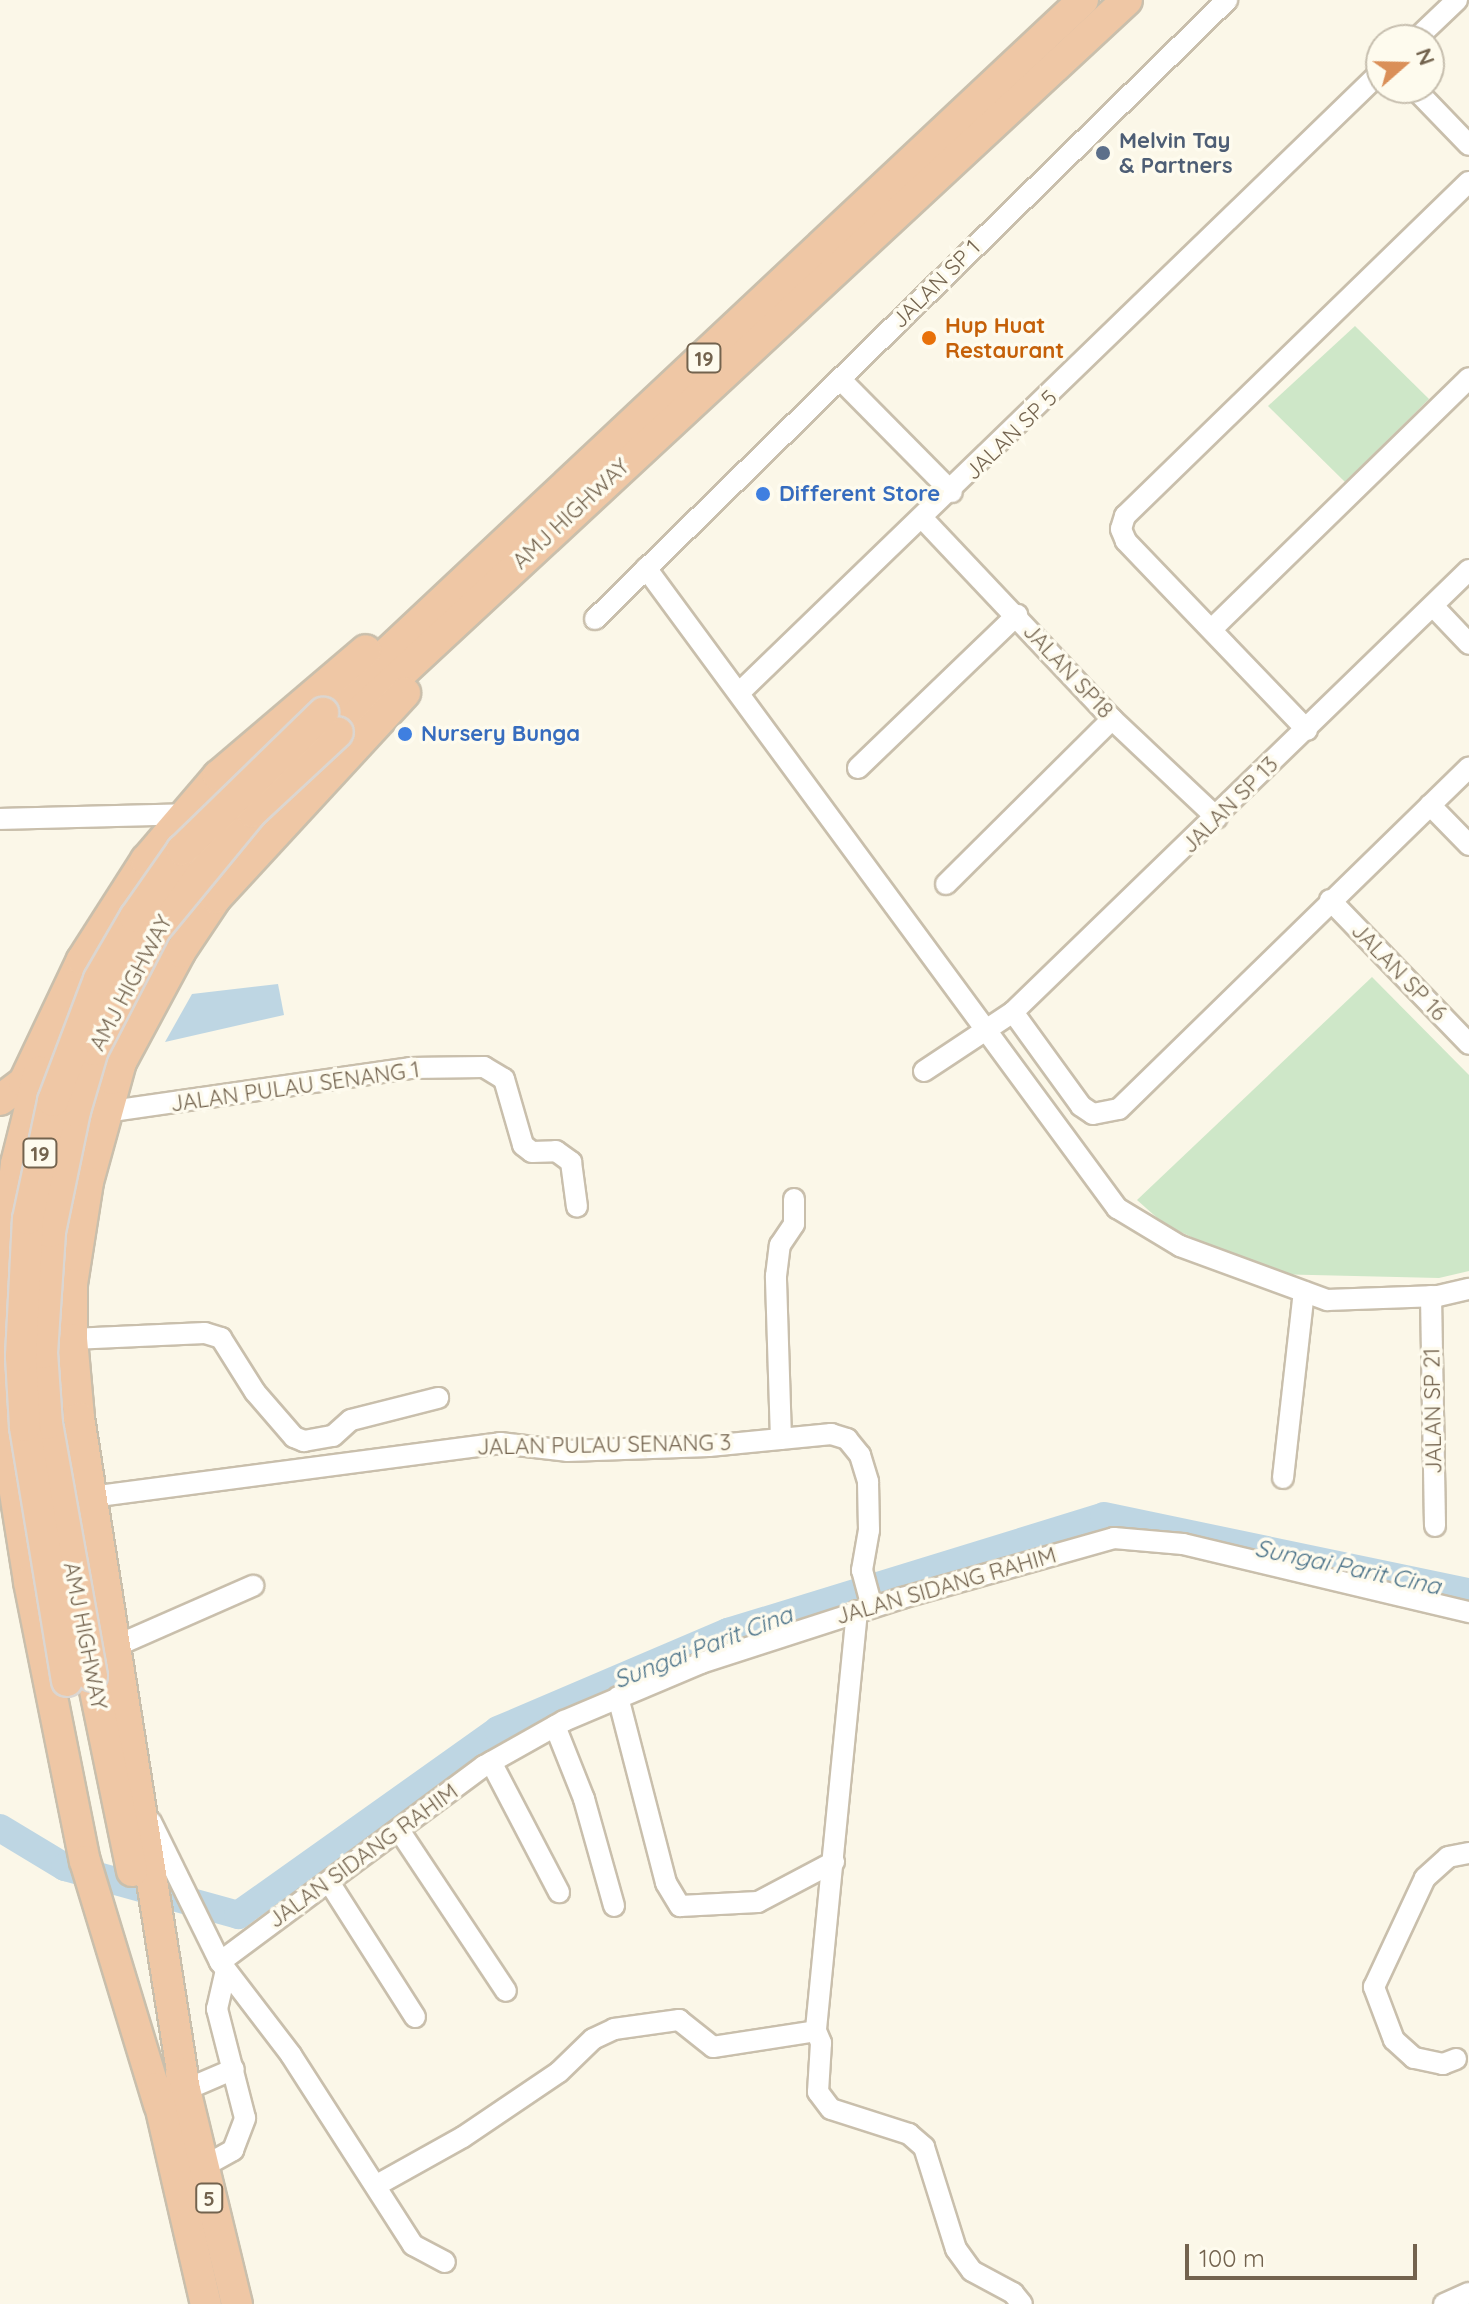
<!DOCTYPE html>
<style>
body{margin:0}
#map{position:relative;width:1469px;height:2304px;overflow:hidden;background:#fbf7e8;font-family:Quicksand,sans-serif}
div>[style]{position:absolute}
.green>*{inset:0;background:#cee7c8}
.water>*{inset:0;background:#bed6e3}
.river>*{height:28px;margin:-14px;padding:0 14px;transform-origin:14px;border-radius:14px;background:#bed6e3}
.roads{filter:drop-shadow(2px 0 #c9bfac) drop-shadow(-2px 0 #c9bfac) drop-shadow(0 2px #c9bfac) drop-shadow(0 -2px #c9bfac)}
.minor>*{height:20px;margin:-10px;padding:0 10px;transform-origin:10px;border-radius:10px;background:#fff}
.highway>*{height:30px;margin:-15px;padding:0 15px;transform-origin:15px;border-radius:15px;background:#efc7a5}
.bridges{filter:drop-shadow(2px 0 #dbd6d1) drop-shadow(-2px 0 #dbd6d1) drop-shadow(0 2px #dbd6d1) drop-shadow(0 -2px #dbd6d1)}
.highway-bridge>*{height:30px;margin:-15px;padding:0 15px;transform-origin:15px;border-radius:15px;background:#efc7a5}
.dots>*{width:22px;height:22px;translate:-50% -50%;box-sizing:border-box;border:4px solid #fefbee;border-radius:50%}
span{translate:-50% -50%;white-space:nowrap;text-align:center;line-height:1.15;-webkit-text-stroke:7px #fefbee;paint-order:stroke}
.shield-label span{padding:2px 6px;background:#fefbee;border:2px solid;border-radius:6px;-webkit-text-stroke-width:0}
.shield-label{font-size:20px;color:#73634e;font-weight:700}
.service-label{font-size:22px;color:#4e5e75;font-weight:700}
.left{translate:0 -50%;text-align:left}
.street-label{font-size:22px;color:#73634e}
.food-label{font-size:22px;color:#c56008;font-weight:700}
.shop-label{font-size:22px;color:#366cbe;font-weight:700}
.water-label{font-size:24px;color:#4d748a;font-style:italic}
.north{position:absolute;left:1365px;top:24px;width:80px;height:80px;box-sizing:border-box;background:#fefbee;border:2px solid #c6beae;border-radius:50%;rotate:70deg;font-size:22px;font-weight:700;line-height:32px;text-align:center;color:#73634e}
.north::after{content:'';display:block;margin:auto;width:28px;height:36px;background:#da8f58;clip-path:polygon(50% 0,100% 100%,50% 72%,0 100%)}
.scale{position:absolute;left:1185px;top:2244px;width:232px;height:36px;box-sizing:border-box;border:4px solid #73634e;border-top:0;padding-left:10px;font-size:24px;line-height:28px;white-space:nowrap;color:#73634e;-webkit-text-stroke:6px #fefbee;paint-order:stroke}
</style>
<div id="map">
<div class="green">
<div style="clip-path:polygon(1355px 326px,1429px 399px,1345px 482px,1268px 406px)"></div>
<div style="clip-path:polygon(1372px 977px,1469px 1075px,1469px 1271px,1439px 1278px,1269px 1274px,1164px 1224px,1137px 1200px)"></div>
</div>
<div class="water">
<div style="clip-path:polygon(278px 984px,284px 1015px,165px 1042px,192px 994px)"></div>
</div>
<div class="river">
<div style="left:0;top:1828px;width:76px;rotate:31deg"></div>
<div style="left:65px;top:1867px;width:180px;rotate:15.5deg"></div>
<div style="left:238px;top:1915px;width:319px;rotate:-35.4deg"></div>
<div style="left:498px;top:1730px;width:250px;rotate:-23.1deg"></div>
<div style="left:728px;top:1632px;width:393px;rotate:-17.1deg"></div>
<div style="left:1104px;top:1516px;width:373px;rotate:11.8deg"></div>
</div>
<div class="roads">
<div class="minor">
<div style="left:1415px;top:40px;width:58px;rotate:-43.6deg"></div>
<div style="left:1414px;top:88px;width:79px;rotate:46deg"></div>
<div style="left:840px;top:379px;width:159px;rotate:45.3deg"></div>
<div style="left:924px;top:520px;width:274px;rotate:46.6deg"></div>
<div style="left:1112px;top:719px;width:144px;rotate:43.3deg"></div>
<div style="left:646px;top:568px;width:795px;rotate:53.65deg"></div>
<div style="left:1117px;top:1208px;width:74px;rotate:31.1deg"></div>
<div style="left:1180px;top:1246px;width:157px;rotate:20.2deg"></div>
<div style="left:1327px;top:1300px;width:111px;rotate:-2.1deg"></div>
<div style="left:1438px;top:1296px;width:32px;rotate:-13deg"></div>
<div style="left:1433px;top:606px;width:52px;rotate:46.5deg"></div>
<div style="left:595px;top:619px;width:885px;rotate:-44.4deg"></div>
<div style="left:1212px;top:629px;width:359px;rotate:-44.3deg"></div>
<div style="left:740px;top:692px;width:892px;rotate:-44.05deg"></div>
<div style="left:1307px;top:730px;width:262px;rotate:-133.8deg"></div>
<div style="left:1126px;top:541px;width:13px;rotate:-113deg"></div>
<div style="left:1121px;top:529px;width:14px;rotate:-73deg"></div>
<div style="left:1125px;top:516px;width:479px;rotate:-44.2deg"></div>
<div style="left:858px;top:768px;width:221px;rotate:-43.9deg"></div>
<div style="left:1430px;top:805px;width:56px;rotate:45.7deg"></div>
<div style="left:0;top:819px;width:185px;rotate:-1.5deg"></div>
<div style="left:946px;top:884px;width:234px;rotate:-44.8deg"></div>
<div style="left:1330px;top:900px;width:200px;rotate:46deg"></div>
<div style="left:1013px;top:1012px;width:116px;rotate:54.1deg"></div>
<div style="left:1081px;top:1106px;width:14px;rotate:34deg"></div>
<div style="left:1093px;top:1114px;width:26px;rotate:-11deg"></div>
<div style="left:1119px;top:1109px;width:489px;rotate:-44.3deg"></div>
<div style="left:924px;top:1071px;width:107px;rotate:-33.5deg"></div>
<div style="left:1013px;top:1012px;width:635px;rotate:-44.11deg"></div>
<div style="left:105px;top:1112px;width:308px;rotate:-8.2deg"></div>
<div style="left:410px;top:1068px;width:74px;rotate:-0.8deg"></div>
<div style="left:484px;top:1067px;width:23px;rotate:31deg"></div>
<div style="left:504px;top:1079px;width:69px;rotate:73.9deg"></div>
<div style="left:523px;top:1145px;width:11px;rotate:38deg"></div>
<div style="left:532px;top:1152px;width:24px;rotate:-2deg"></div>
<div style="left:556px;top:1151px;width:19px;rotate:36deg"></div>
<div style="left:571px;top:1162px;width:45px;rotate:82.4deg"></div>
<div style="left:1431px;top:1296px;width:230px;rotate:89deg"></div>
<div style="left:72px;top:1339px;width:133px;rotate:-2.6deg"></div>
<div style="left:205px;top:1333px;width:17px;rotate:17deg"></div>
<div style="left:221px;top:1338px;width:64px;rotate:57.8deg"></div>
<div style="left:255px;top:1392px;width:60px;rotate:49.1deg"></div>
<div style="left:294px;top:1437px;width:11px;rotate:22deg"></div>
<div style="left:304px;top:1441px;width:29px;rotate:-10deg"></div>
<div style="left:333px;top:1436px;width:24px;rotate:-42deg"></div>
<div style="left:351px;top:1420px;width:90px;rotate:-14.2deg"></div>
<div style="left:781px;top:1439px;width:163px;rotate:-91.8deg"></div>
<div style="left:776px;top:1276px;width:31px;rotate:-83deg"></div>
<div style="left:780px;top:1245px;width:25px;rotate:-56deg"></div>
<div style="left:794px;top:1224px;width:25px;rotate:-90deg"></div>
<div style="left:1283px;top:1478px;width:187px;rotate:-83.6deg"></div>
<div style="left:91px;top:1497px;width:413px;rotate:-7.5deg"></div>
<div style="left:500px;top:1443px;width:67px;rotate:6.8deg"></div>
<div style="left:567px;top:1451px;width:142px;rotate:-2deg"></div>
<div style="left:709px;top:1446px;width:123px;rotate:-5.6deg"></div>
<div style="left:831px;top:1434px;width:17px;rotate:17deg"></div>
<div style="left:847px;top:1439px;width:21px;rotate:51deg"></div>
<div style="left:860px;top:1455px;width:28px;rotate:73deg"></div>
<div style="left:868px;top:1482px;width:48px;rotate:88.8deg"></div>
<div style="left:869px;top:1530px;width:41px;rotate:99.9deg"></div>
<div style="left:862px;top:1570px;width:38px;rotate:75deg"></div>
<div style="left:857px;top:1611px;width:422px;rotate:95.6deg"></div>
<div style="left:816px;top:2031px;width:13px;rotate:67deg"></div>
<div style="left:821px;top:2043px;width:49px;rotate:93.5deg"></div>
<div style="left:818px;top:2092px;width:21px;rotate:53deg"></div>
<div style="left:831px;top:2109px;width:82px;rotate:17.8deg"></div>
<div style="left:909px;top:2134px;width:20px;rotate:41deg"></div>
<div style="left:924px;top:2147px;width:107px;rotate:72.6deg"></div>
<div style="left:956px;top:2249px;width:27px;rotate:54deg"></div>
<div style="left:972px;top:2271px;width:47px;rotate:28.2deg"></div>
<div style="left:1013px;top:2293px;width:14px;rotate:51deg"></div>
<div style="left:116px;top:1646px;width:150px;rotate:-23.7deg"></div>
<div style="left:618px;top:1697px;width:192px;rotate:75.5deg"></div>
<div style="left:666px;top:1883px;width:27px;rotate:59deg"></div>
<div style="left:680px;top:1906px;width:78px;rotate:-2.9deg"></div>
<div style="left:758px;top:1902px;width:86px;rotate:-27.8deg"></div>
<div style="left:555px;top:1726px;width:79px;rotate:68.3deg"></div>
<div style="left:584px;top:1799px;width:111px;rotate:74.3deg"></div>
<div style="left:491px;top:1762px;width:147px;rotate:62.4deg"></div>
<div style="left:151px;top:1822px;width:156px;rotate:63.8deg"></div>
<div style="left:220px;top:1962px;width:117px;rotate:52.6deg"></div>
<div style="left:291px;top:2055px;width:226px;rotate:57.3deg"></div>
<div style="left:413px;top:2245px;width:36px;rotate:28deg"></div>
<div style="left:399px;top:1830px;width:193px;rotate:56.4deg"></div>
<div style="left:329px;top:1882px;width:160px;rotate:57.5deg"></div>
<div style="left:220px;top:1962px;width:329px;rotate:-36.6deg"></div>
<div style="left:484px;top:1766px;width:92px;rotate:-29.4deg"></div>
<div style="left:564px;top:1721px;width:149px;rotate:-22.9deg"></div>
<div style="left:701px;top:1663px;width:211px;rotate:-17.9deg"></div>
<div style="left:902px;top:1598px;width:220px;rotate:-15.8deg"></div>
<div style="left:1114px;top:1538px;width:69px;rotate:5deg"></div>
<div style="left:1183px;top:1544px;width:294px;rotate:13.4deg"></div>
<div style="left:1456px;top:2059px;width:14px;rotate:159deg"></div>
<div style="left:1443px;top:2064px;width:30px;rotate:-168deg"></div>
<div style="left:1414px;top:2058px;width:27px;rotate:-138deg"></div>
<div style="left:1394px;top:2040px;width:57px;rotate:-110.7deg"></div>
<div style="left:1374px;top:1987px;width:120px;rotate:-64.9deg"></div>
<div style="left:1425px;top:1878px;width:31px;rotate:-42deg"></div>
<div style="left:1448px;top:1857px;width:21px;rotate:-11deg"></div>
<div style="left:185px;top:2090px;width:53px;rotate:-23.2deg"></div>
<div style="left:201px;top:2168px;width:37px;rotate:-29deg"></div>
<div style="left:233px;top:2150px;width:34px;rotate:-69deg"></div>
<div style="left:245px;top:2118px;width:113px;rotate:-104.4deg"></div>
<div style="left:217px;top:2009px;width:39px;rotate:-77deg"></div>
<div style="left:377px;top:2185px;width:98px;rotate:-29.2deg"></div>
<div style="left:463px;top:2137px;width:116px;rotate:-34.1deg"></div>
<div style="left:559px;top:2072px;width:47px;rotate:-44.1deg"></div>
<div style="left:593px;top:2039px;width:23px;rotate:-25deg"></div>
<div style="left:614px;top:2029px;width:66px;rotate:-7.9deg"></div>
<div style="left:679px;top:2020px;width:43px;rotate:38.5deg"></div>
<div style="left:713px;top:2047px;width:104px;rotate:-8.8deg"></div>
<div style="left:1444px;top:2304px;width:27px;rotate:-24deg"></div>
</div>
<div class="highway">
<div style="left:323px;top:713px;width:1042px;rotate:-43.17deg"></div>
<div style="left:338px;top:732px;width:1076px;rotate:-42.85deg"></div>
<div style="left:49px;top:1035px;width:53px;rotate:97.5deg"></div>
<div style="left:42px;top:1088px;width:16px;rotate:68deg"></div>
<div style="left:48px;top:1103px;width:24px;rotate:28deg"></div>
<div style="left:121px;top:1062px;width:124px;rotate:105.4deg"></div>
<div style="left:88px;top:1182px;width:103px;rotate:98.9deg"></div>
<div style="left:72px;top:1284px;width:55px;rotate:90deg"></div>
<div style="left:72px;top:1339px;width:79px;rotate:84.9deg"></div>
<div style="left:79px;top:1418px;width:680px;rotate:81.04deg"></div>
<div style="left:112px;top:1079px;width:144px;rotate:-61.8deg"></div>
<div style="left:180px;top:952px;width:65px;rotate:-56.3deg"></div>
<div style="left:216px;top:898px;width:279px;rotate:-47.3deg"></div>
<div style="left:0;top:1100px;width:30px;rotate:-37deg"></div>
<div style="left:24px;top:1082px;width:135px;rotate:-64.6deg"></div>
<div style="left:82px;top:960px;width:119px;rotate:-57.4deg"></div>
<div style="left:146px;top:860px;width:111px;rotate:-49.4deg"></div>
<div style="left:218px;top:776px;width:194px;rotate:-40.4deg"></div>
<div style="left:0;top:1304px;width:141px;rotate:-83.5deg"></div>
<div style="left:16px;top:1164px;width:95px;rotate:-76deg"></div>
<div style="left:0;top:1319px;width:99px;rotate:87.7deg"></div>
<div style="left:0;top:1398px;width:186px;rotate:81deg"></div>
<div style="left:29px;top:1582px;width:285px;rotate:78.7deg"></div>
<div style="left:85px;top:1861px;width:255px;rotate:73.1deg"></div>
<div style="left:92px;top:1676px;width:199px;rotate:78.4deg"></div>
<div style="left:181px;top:2073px;width:238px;rotate:76.4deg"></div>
<div style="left:156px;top:2088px;width:222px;rotate:77deg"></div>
</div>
</div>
<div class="bridges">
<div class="highway-bridge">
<div style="left:92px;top:1676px;width:256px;rotate:-100.1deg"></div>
<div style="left:47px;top:1424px;width:71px;rotate:-94deg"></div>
<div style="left:42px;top:1353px;width:121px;rotate:-86.2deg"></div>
<div style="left:50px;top:1232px;width:124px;rotate:-78.3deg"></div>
<div style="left:75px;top:1111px;width:64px;rotate:-73.6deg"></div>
<div style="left:93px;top:1050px;width:135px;rotate:-62.7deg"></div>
<div style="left:155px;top:930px;width:153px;rotate:-50.6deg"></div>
<div style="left:252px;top:812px;width:117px;rotate:-42.9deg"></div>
<div style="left:67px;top:1681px;width:258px;rotate:-99.4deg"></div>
<div style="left:25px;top:1426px;width:70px;rotate:-93.3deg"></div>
<div style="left:21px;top:1356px;width:137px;rotate:-87.1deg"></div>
<div style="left:28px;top:1219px;width:121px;rotate:-78deg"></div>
<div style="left:53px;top:1101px;width:130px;rotate:-69.3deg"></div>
<div style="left:99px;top:979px;width:72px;rotate:-59.9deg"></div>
<div style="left:135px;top:917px;width:82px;rotate:-55deg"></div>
<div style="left:182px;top:850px;width:197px;rotate:-44.2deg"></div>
</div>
</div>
<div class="dots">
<div style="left:1103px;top:153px;background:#5c6f8a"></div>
<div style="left:929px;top:338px;background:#e8710a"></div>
<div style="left:763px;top:494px;background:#3f7fe0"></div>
<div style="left:405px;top:734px;background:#3f7fe0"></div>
</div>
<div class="shield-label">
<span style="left:704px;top:358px">19</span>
<span style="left:40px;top:1153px">19</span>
<span style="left:209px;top:2198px">5</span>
</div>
<div class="service-label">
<span class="left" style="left:1119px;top:153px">Melvin Tay<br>&amp; Partners</span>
</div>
<div class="street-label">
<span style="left:936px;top:284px;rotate:-45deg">JALAN SP 1</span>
<span style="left:1011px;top:435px;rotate:-44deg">JALAN SP 5</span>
<span style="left:571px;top:514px;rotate:-43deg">AMJ HIGHWAY</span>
<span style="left:1068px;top:671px;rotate:47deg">JALAN SP18</span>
<span style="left:1230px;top:805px;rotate:-45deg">JALAN SP 13</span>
<span style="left:1399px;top:972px;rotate:46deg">JALAN SP 16</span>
<span style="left:131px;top:983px;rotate:-62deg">AMJ HIGHWAY</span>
<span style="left:295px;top:1087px;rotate:-8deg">JALAN PULAU SENANG 1</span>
<span style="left:1433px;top:1411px;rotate:-91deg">JALAN SP 21</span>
<span style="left:604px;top:1445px;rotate:-1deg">JALAN PULAU SENANG 3</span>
<span style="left:946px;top:1586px;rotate:-16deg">JALAN SIDANG RAHIM</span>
<span style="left:85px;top:1636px;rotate:79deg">AMJ HIGHWAY</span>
<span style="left:363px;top:1856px;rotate:-36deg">JALAN SIDANG RAHIM</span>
</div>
<div class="food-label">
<span class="left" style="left:945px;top:338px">Hup Huat<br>Restaurant</span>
</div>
<div class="shop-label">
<span class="left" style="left:779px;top:494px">Different Store</span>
<span class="left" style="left:421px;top:734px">Nursery Bunga</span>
</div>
<div class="water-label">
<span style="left:1348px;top:1567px;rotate:12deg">Sungai Parit Cina</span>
<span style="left:703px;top:1647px;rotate:-21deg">Sungai Parit Cina</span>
</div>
<div class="north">N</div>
<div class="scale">100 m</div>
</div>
